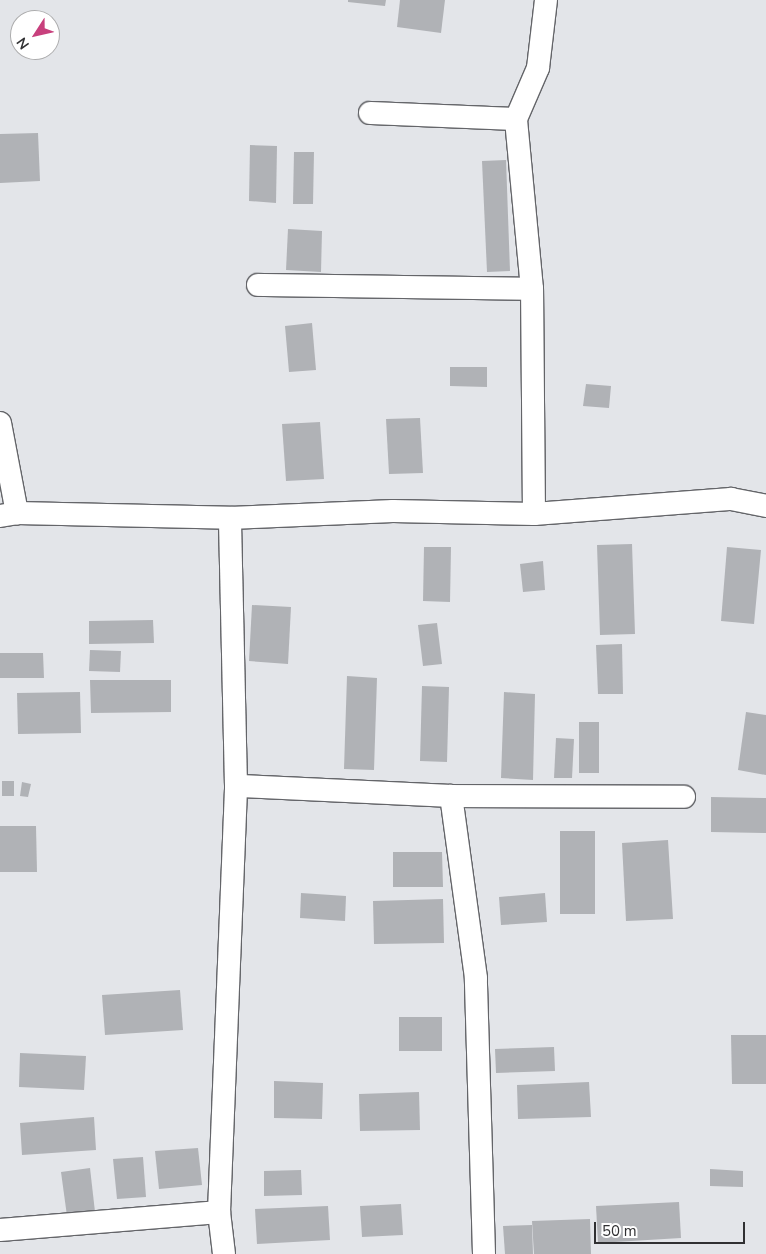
<!DOCTYPE html>
<style>
body{margin:0}
#map{position:relative;width:766px;height:1254px;overflow:hidden;background:#e3e5e9;font-family:"Nunito Sans",sans-serif}
div>[style]{position:absolute}
.building>*{inset:0;background:#b0b2b6}
.roads{filter:drop-shadow(1px 0 #646569) drop-shadow(-1px 0 #646569) drop-shadow(0 1px #646569) drop-shadow(0 -1px #646569)}
.minor>*{height:22px;margin:-11px;padding:0 11px;transform-origin:11px;border-radius:11px;background:#fff}
span{translate:-50% -50%;white-space:nowrap;text-align:center;line-height:1.15;-webkit-text-stroke:4px #fff;paint-order:stroke}
.north{position:absolute;left:10px;top:10px;width:50px;height:50px;box-sizing:border-box;background:#fff;border:1px solid #acacad;border-radius:50%;rotate:235deg;font-size:14px;font-weight:700;line-height:20px;text-align:center;color:#303032}
.north::after{content:'';display:block;margin:auto;width:18px;height:22px;background:#c8407d;clip-path:polygon(50% 0,100% 100%,50% 72%,0 100%)}
.scale{position:absolute;left:594px;top:1222px;width:151px;height:22px;box-sizing:border-box;border:2px solid #303032;border-top:0;padding-left:6px;font-size:15px;line-height:18px;white-space:nowrap;color:#303032;-webkit-text-stroke:4px #fff;paint-order:stroke}
</style>
<div id="map">
<div class="building">
<div style="clip-path:polygon(348px 0,386px 0,385px 6px,348px 2px)"></div>
<div style="clip-path:polygon(400px 0,445px 0,441px 33px,397px 27px)"></div>
<div style="clip-path:polygon(38px 133px,40px 181px,0 183px,0 134px)"></div>
<div style="clip-path:polygon(250px 145px,277px 146px,276px 203px,249px 201px)"></div>
<div style="clip-path:polygon(294px 152px,314px 152px,313px 204px,293px 204px)"></div>
<div style="clip-path:polygon(506px 160px,510px 271px,487px 272px,482px 161px)"></div>
<div style="clip-path:polygon(288px 229px,322px 231px,321px 272px,286px 270px)"></div>
<div style="clip-path:polygon(312px 323px,316px 370px,289px 372px,285px 326px)"></div>
<div style="clip-path:polygon(450px 367px,487px 367px,487px 387px,450px 386px)"></div>
<div style="clip-path:polygon(586px 384px,611px 386px,609px 408px,583px 406px)"></div>
<div style="clip-path:polygon(420px 418px,423px 473px,389px 474px,386px 419px)"></div>
<div style="clip-path:polygon(320px 422px,324px 479px,286px 481px,282px 424px)"></div>
<div style="clip-path:polygon(632px 544px,635px 634px,600px 635px,597px 545px)"></div>
<div style="clip-path:polygon(424px 547px,451px 547px,450px 602px,423px 601px)"></div>
<div style="clip-path:polygon(727px 547px,761px 550px,754px 624px,721px 621px)"></div>
<div style="clip-path:polygon(543px 561px,545px 590px,523px 592px,520px 564px)"></div>
<div style="clip-path:polygon(252px 605px,291px 607px,288px 664px,249px 661px)"></div>
<div style="clip-path:polygon(153px 620px,154px 643px,89px 644px,89px 621px)"></div>
<div style="clip-path:polygon(437px 623px,442px 664px,423px 666px,418px 625px)"></div>
<div style="clip-path:polygon(622px 644px,623px 694px,598px 694px,596px 645px)"></div>
<div style="clip-path:polygon(90px 650px,121px 651px,120px 672px,89px 671px)"></div>
<div style="clip-path:polygon(0 653px,43px 653px,44px 678px,0 678px)"></div>
<div style="clip-path:polygon(347px 676px,377px 678px,374px 770px,344px 769px)"></div>
<div style="clip-path:polygon(90px 680px,171px 680px,171px 712px,91px 713px)"></div>
<div style="clip-path:polygon(422px 686px,449px 687px,447px 762px,420px 761px)"></div>
<div style="clip-path:polygon(80px 692px,81px 733px,18px 734px,17px 693px)"></div>
<div style="clip-path:polygon(504px 692px,535px 694px,533px 780px,501px 778px)"></div>
<div style="clip-path:polygon(746px 712px,766px 715px,766px 775px,738px 770px)"></div>
<div style="clip-path:polygon(579px 722px,599px 722px,599px 773px,579px 773px)"></div>
<div style="clip-path:polygon(556px 738px,574px 739px,572px 778px,554px 778px)"></div>
<div style="clip-path:polygon(2px 781px,14px 781px,14px 796px,2px 796px)"></div>
<div style="clip-path:polygon(22px 782px,31px 784px,28px 797px,20px 796px)"></div>
<div style="clip-path:polygon(711px 797px,766px 798px,766px 833px,711px 832px)"></div>
<div style="clip-path:polygon(0 826px,36px 826px,37px 872px,0 872px)"></div>
<div style="clip-path:polygon(560px 831px,595px 831px,595px 914px,560px 914px)"></div>
<div style="clip-path:polygon(668px 840px,673px 919px,626px 921px,622px 843px)"></div>
<div style="clip-path:polygon(393px 852px,442px 852px,443px 887px,393px 887px)"></div>
<div style="clip-path:polygon(301px 893px,346px 896px,345px 921px,300px 918px)"></div>
<div style="clip-path:polygon(545px 893px,547px 922px,501px 925px,499px 897px)"></div>
<div style="clip-path:polygon(443px 899px,444px 943px,374px 944px,373px 901px)"></div>
<div style="clip-path:polygon(180px 990px,183px 1030px,105px 1035px,102px 995px)"></div>
<div style="clip-path:polygon(399px 1017px,442px 1017px,442px 1051px,399px 1051px)"></div>
<div style="clip-path:polygon(731px 1035px,766px 1035px,766px 1084px,732px 1084px)"></div>
<div style="clip-path:polygon(554px 1047px,555px 1071px,496px 1073px,495px 1049px)"></div>
<div style="clip-path:polygon(20px 1053px,86px 1056px,84px 1090px,19px 1087px)"></div>
<div style="clip-path:polygon(274px 1081px,323px 1083px,322px 1119px,274px 1118px)"></div>
<div style="clip-path:polygon(589px 1082px,591px 1117px,518px 1119px,517px 1085px)"></div>
<div style="clip-path:polygon(419px 1092px,420px 1130px,360px 1131px,359px 1094px)"></div>
<div style="clip-path:polygon(94px 1117px,96px 1150px,22px 1155px,20px 1123px)"></div>
<div style="clip-path:polygon(198px 1148px,202px 1185px,159px 1189px,155px 1151px)"></div>
<div style="clip-path:polygon(143px 1157px,146px 1197px,117px 1199px,113px 1159px)"></div>
<div style="clip-path:polygon(90px 1168px,95px 1212px,67px 1216px,61px 1172px)"></div>
<div style="clip-path:polygon(710px 1169px,743px 1171px,743px 1187px,710px 1186px)"></div>
<div style="clip-path:polygon(301px 1170px,302px 1195px,264px 1196px,264px 1171px)"></div>
<div style="clip-path:polygon(679px 1202px,681px 1238px,598px 1243px,596px 1206px)"></div>
<div style="clip-path:polygon(401px 1204px,403px 1235px,362px 1237px,360px 1206px)"></div>
<div style="clip-path:polygon(328px 1206px,330px 1240px,257px 1244px,255px 1209px)"></div>
<div style="clip-path:polygon(590px 1219px,591px 1254px,534px 1254px,532px 1221px)"></div>
<div style="clip-path:polygon(532px 1225px,533px 1254px,505px 1254px,503px 1226px)"></div>
</div>
<div class="roads">
<div class="minor">
<div style="left:370px;top:113px;width:146px;rotate:2.4deg"></div>
<div style="left:258px;top:285px;width:274px;rotate:0.8deg"></div>
<div style="left:0;top:423px;width:92px;rotate:79.3deg"></div>
<div style="left:534px;top:514px;width:225px;rotate:-90.5deg"></div>
<div style="left:532px;top:289px;width:171px;rotate:-95.4deg"></div>
<div style="left:516px;top:119px;width:56px;rotate:-66.7deg"></div>
<div style="left:538px;top:68px;width:68px;rotate:-83.3deg"></div>
<div style="left:0;top:516px;width:17px;rotate:-10deg"></div>
<div style="left:17px;top:513px;width:213px;rotate:1.3deg"></div>
<div style="left:451px;top:796px;width:233px;rotate:0.2deg"></div>
<div style="left:219px;top:1212px;width:426px;rotate:-87.7deg"></div>
<div style="left:0;top:1230px;width:220px;rotate:-4.7deg"></div>
<div style="left:219px;top:1212px;width:42px;rotate:83.2deg"></div>
<div style="left:484px;top:1254px;width:276px;rotate:-91.7deg"></div>
<div style="left:476px;top:978px;width:184px;rotate:-97.8deg"></div>
<div style="left:451px;top:796px;width:215px;rotate:-177.3deg"></div>
<div style="left:236px;top:786px;width:268px;rotate:-91.3deg"></div>
<div style="left:230px;top:518px;width:163px;rotate:-2.5deg"></div>
<div style="left:393px;top:511px;width:141px;rotate:1.2deg"></div>
<div style="left:534px;top:514px;width:198px;rotate:-4.4deg"></div>
<div style="left:731px;top:499px;width:36px;rotate:11deg"></div>
</div>
</div>
<div class="north">N</div>
<div class="scale">50 m</div>
</div>
